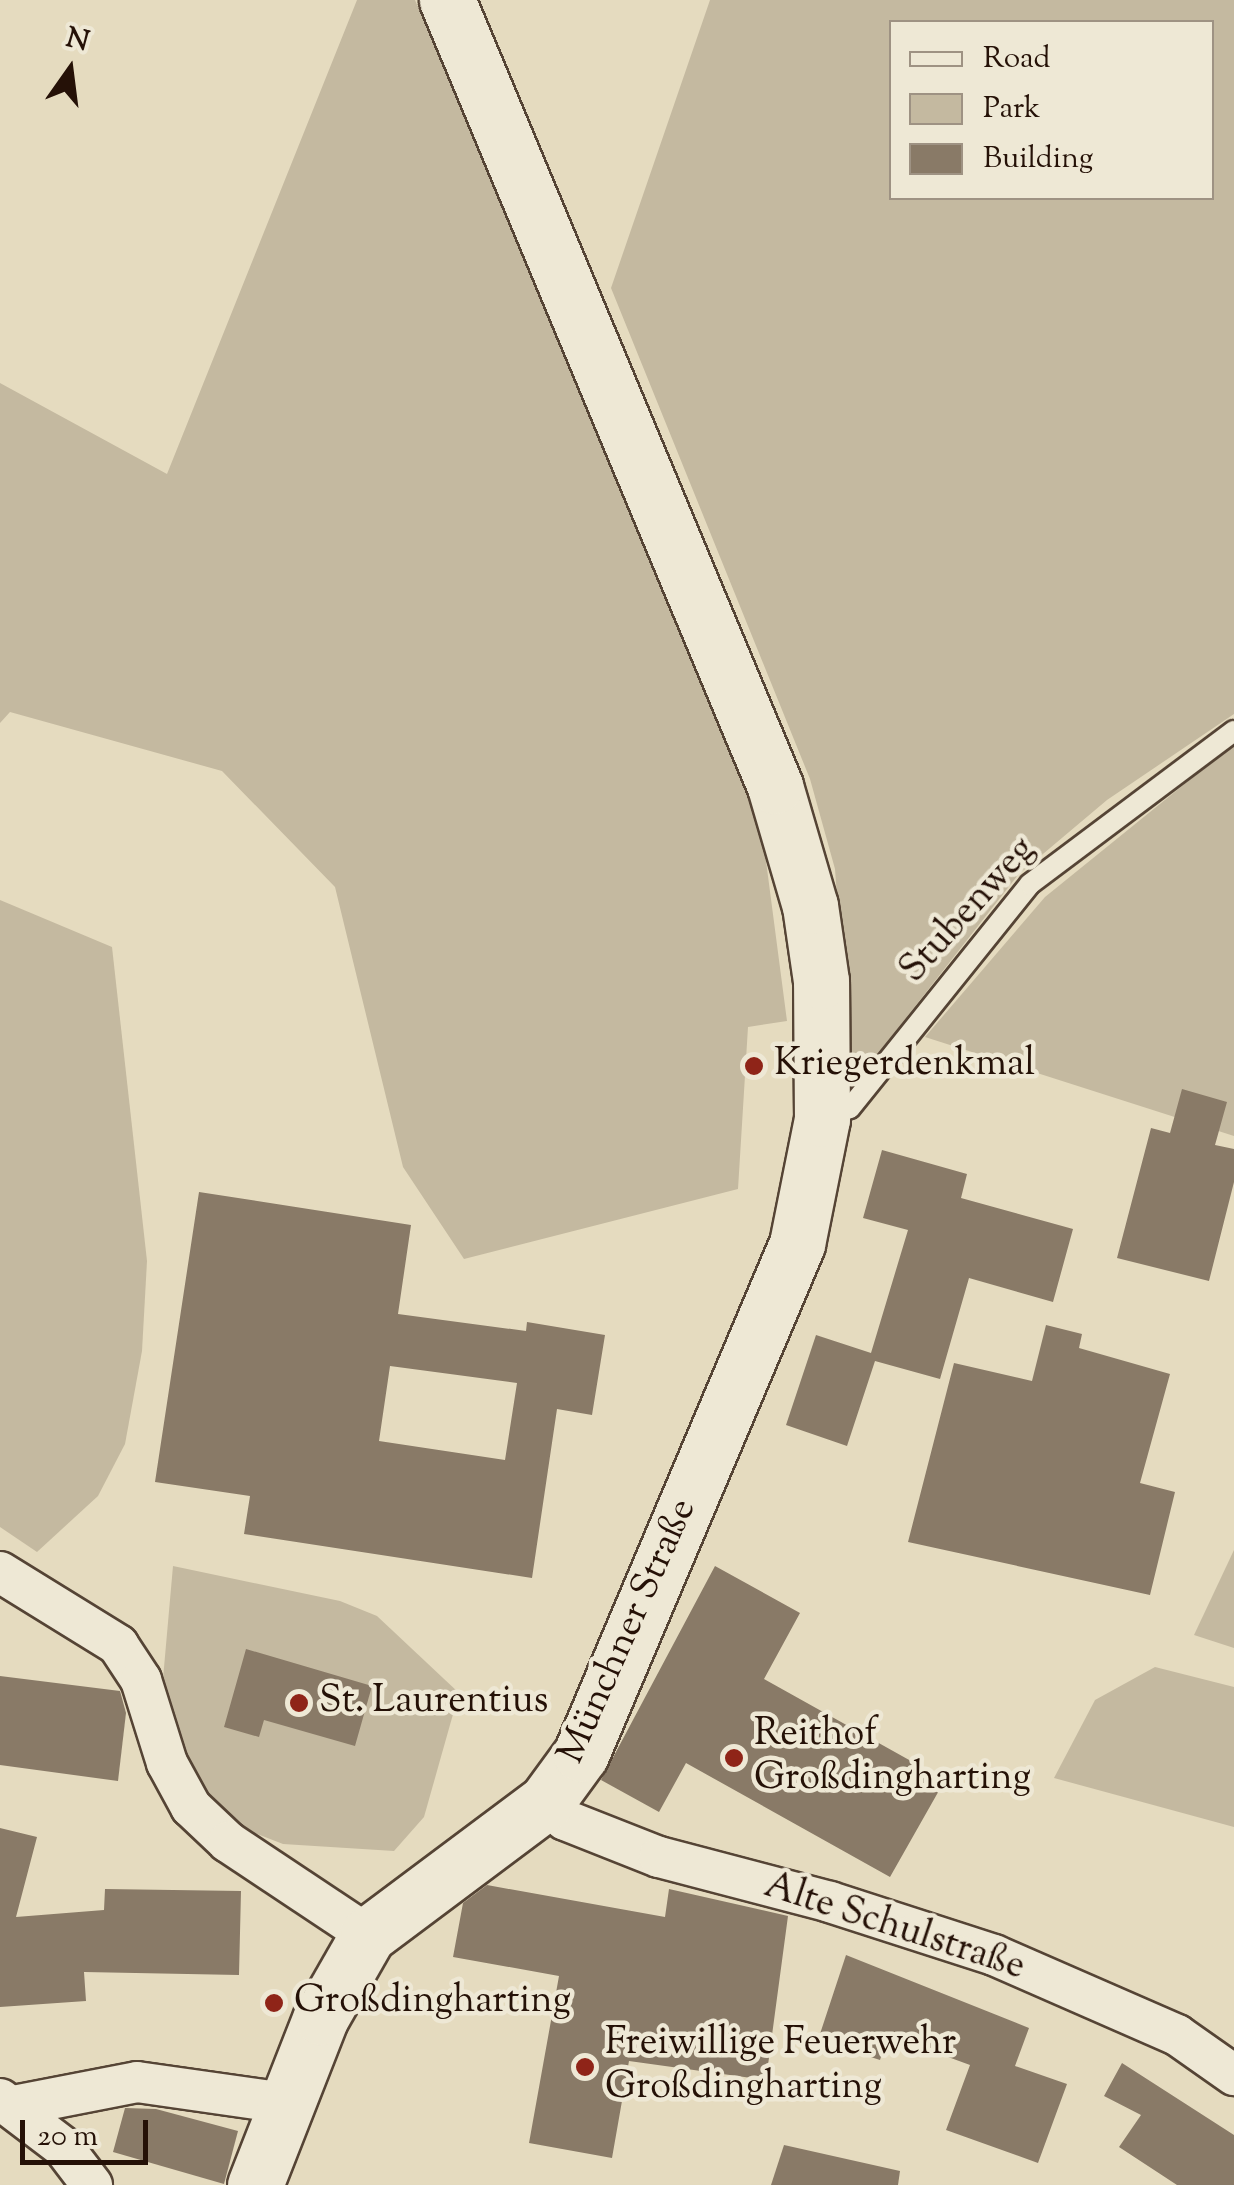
<!DOCTYPE html>
<meta charset="utf-8">
<style>
body{margin:0}
#map{position:relative;width:1234px;height:2185px;overflow:hidden;background:#e5dbbf;font-family:"Sorts Mill Goudy",serif}
div>[style]{position:absolute}
.green>*{inset:0;background:#c4b9a0}
.building>*{inset:0;background:#897a67}
.roads{filter:drop-shadow(2px 0 #554435) drop-shadow(-2px 0 #554435) drop-shadow(0 2px #554435) drop-shadow(0 -2px #554435)}
.lane>*{height:20px;margin:-10px;padding:0 10px;transform-origin:10px;border-radius:10px;background:#eee8d5}
.street>*{height:40px;margin:-20px;padding:0 20px;transform-origin:20px;border-radius:20px;background:#eee8d5}
.secondary>*{height:55px;margin:-27.5px;padding:0 27.5px;transform-origin:27.5px;border-radius:27.5px;background:#eee8d5}
.dots>*{width:28px;height:28px;translate:-50% -50%;box-sizing:border-box;border:5px solid #eee8d5;border-radius:50%}
span{translate:-50% -50%;white-space:nowrap;text-align:center;line-height:1.15;-webkit-text-stroke:9px #eee8d5;paint-order:stroke}
.street-label{font-size:38px;color:#251107}
.poi-label{font-size:38px;color:#251107}
.left{translate:0 -50%;text-align:left}
.legend{position:absolute;left:889px;top:20px;width:325px;height:180px;box-sizing:border-box;background:#eee8d5;border:2px solid #9e9283;margin:0;padding:12px 18px;list-style:none;font-size:30px;color:#251107}
.legend li{display:flex;align-items:center;gap:20px;height:50px}
.legend b{width:50px;border:2px solid #9e9283}
.north{position:absolute;left:20px;top:20px;width:100px;height:100px;-webkit-text-stroke:8px #eee8d5;paint-order:stroke;rotate:14deg;font-size:28px;font-weight:700;line-height:40px;text-align:center;color:#251107}
.north::after{content:'';display:block;margin:auto;width:35px;height:45px;background:#251107;clip-path:polygon(50% 0,100% 100%,50% 72%,0 100%)}
.scale{position:absolute;left:20px;top:2120px;width:128px;height:45px;box-sizing:border-box;border:5px solid #251107;border-top:0;padding-left:12px;font-size:30px;line-height:35px;white-space:nowrap;color:#251107;-webkit-text-stroke:8px #eee8d5;paint-order:stroke}
</style>
<div id="map">
<div class="green">
<div style="clip-path:polygon(357px 0,415px 0,758px 800px,787px 1021px,748px 1027px,738px 1189px,464px 1259px,403px 1167px,335px 887px,222px 771px,10px 712px,0 723px,0 383px,167px 474px)"></div>
<div style="clip-path:polygon(evenodd,710px 0,1234px 0,1234px 714px,1107px 800px,1018px 875px,851px 1088px,835px 869px,810px 779px,611px 288px,710px 0,892px 22px,1212px 22px,1212px 198px,892px 198px,892px 22px)"></div>
<div style="clip-path:polygon(1234px 744px,1234px 1136px,925px 1037px,1045px 897px)"></div>
<div style="clip-path:polygon(0 900px,112px 947px,147px 1261px,142px 1351px,125px 1444px,98px 1496px,37px 1552px,0 1527px)"></div>
<div style="clip-path:polygon(1234px 1550px,1234px 1648px,1194px 1635px)"></div>
<div style="clip-path:polygon(173px 1566px,340px 1601px,377px 1616px,459px 1693px,424px 1817px,394px 1851px,283px 1844px,242px 1828px,200px 1785px,175px 1746px,162px 1690px)"></div>
<div style="clip-path:polygon(1155px 1667px,1234px 1687px,1234px 1827px,1054px 1778px,1095px 1700px)"></div>
</div>
<div class="building">
<div style="clip-path:polygon(1182px 1089px,1227px 1102px,1215px 1145px,1234px 1149px,1234px 1182px,1209px 1281px,1117px 1258px,1151px 1128px,1170px 1133px)"></div>
<div style="clip-path:polygon(882px 1150px,967px 1174px,961px 1198px,1073px 1229px,1053px 1302px,969px 1278px,940px 1379px,875px 1361px,847px 1446px,786px 1425px,816px 1335px,871px 1353px,908px 1230px,863px 1218px)"></div>
<div style="clip-path:polygon(evenodd,199px 1192px,411px 1225px,398px 1314px,526px 1331px,527px 1322px,605px 1335px,592px 1415px,557px 1409px,532px 1578px,244px 1534px,250px 1496px,155px 1482px,199px 1192px,390px 1366px,517px 1383px,505px 1460px,379px 1441px,390px 1366px)"></div>
<div style="clip-path:polygon(1046px 1325px,1082px 1334px,1079px 1348px,1170px 1374px,1140px 1483px,1175px 1492px,1150px 1595px,908px 1542px,954px 1363px,1032px 1381px)"></div>
<div style="clip-path:polygon(715px 1566px,800px 1613px,764px 1679px,945px 1780px,890px 1877px,686px 1763px,659px 1812px,601px 1780px)"></div>
<div style="clip-path:polygon(246px 1649px,372px 1686px,355px 1746px,264px 1720px,259px 1737px,224px 1727px)"></div>
<div style="clip-path:polygon(0 1676px,120px 1691px,126px 1713px,118px 1781px,0 1765px)"></div>
<div style="clip-path:polygon(0 1828px,37px 1837px,16px 1917px,104px 1910px,105px 1889px,241px 1891px,239px 1975px,84px 1972px,86px 2001px,0 2007px)"></div>
<div style="clip-path:polygon(487px 1885px,665px 1917px,669px 1889px,788px 1916px,766px 2080px,629px 2061px,612px 2158px,529px 2143px,559px 1976px,453px 1957px,463px 1903px)"></div>
<div style="clip-path:polygon(846px 1955px,1029px 2028px,1015px 2066px,1067px 2084px,1038px 2163px,946px 2130px,970px 2065px,888px 2035px,880px 2060px,818px 2040px)"></div>
<div style="clip-path:polygon(1122px 2063px,1234px 2135px,1234px 2185px,1177px 2185px,1119px 2147px,1141px 2115px,1104px 2096px)"></div>
<div style="clip-path:polygon(125px 2108px,156px 2109px,238px 2131px,224px 2184px,113px 2152px)"></div>
<div style="clip-path:polygon(784px 2145px,900px 2171px,898px 2185px,771px 2185px)"></div>
</div>
<div class="roads">
<div class="lane">
<div style="left:826px;top:1118px;width:26px;rotate:-23deg"></div>
<div style="left:850px;top:1108px;width:287px;rotate:-51.2deg"></div>
<div style="left:1030px;top:884px;width:255px;rotate:-36.9deg"></div>
</div>
<div class="street">
<div style="left:0;top:1572px;width:139px;rotate:31.7deg"></div>
<div style="left:118px;top:1645px;width:42px;rotate:56.7deg"></div>
<div style="left:141px;top:1680px;width:87px;rotate:72.6deg"></div>
<div style="left:167px;top:1763px;width:50px;rotate:61.4deg"></div>
<div style="left:191px;top:1807px;width:51px;rotate:43.4deg"></div>
<div style="left:228px;top:1842px;width:168px;rotate:33.6deg"></div>
<div style="left:546px;top:1802px;width:26px;rotate:43deg"></div>
<div style="left:565px;top:1820px;width:101px;rotate:21.5deg"></div>
<div style="left:659px;top:1857px;width:177px;rotate:14.7deg"></div>
<div style="left:830px;top:1902px;width:172px;rotate:17.9deg"></div>
<div style="left:994px;top:1955px;width:200px;rotate:23.6deg"></div>
<div style="left:1177px;top:2035px;width:70px;rotate:35.1deg"></div>
<div style="left:0;top:2099px;width:79px;rotate:37.3deg"></div>
<div style="left:63px;top:2147px;width:48px;rotate:52.7deg"></div>
<div style="left:14px;top:2106px;width:125px;rotate:-11deg"></div>
<div style="left:137px;top:2082px;width:148px;rotate:8.1deg"></div>
</div>
<div class="secondary">
<div style="left:255px;top:2185px;width:180px;rotate:-68.6deg"></div>
<div style="left:321px;top:2017px;width:95px;rotate:-60.2deg"></div>
<div style="left:368px;top:1935px;width:222px;rotate:-36.8deg"></div>
<div style="left:546px;top:1802px;width:59px;rotate:-53.9deg"></div>
<div style="left:581px;top:1754px;width:554px;rotate:-67.05deg"></div>
<div style="left:797px;top:1244px;width:127px;rotate:-78.7deg"></div>
<div style="left:822px;top:1119px;width:138px;rotate:-90.4deg"></div>
<div style="left:821px;top:981px;width:76px;rotate:-98.3deg"></div>
<div style="left:810px;top:906px;width:125px;rotate:-106.3deg"></div>
<div style="left:775px;top:786px;width:852px;rotate:-112.65deg"></div>
</div>
</div>
<div class="dots">
<div style="left:754px;top:1066px;background:#8f2418"></div>
<div style="left:299px;top:1703px;background:#8f2418"></div>
<div style="left:734px;top:1758px;background:#8f2418"></div>
<div style="left:274px;top:2003px;background:#8f2418"></div>
<div style="left:585px;top:2067px;background:#8f2418"></div>
</div>
<div class="street-label">
<span style="left:969px;top:911px;rotate:-48deg">Stubenweg</span>
<span style="left:629px;top:1632px;rotate:-66deg">Münchner Straße</span>
<span style="left:894px;top:1928px;rotate:18deg">Alte Schulstraße</span>
</div>
<div class="poi-label">
<span class="left" style="left:774px;top:1066px">Kriegerdenkmal</span>
<span class="left" style="left:319px;top:1703px">St. Laurentius</span>
<span class="left" style="left:754px;top:1758px">Reithof<br>Großdingharting</span>
<span class="left" style="left:294px;top:2003px">Großdingharting</span>
<span class="left" style="left:605px;top:2067px">Freiwillige Feuerwehr<br>Großdingharting</span>
</div>
<ul class="legend">
<li><b style="height:12px;background:#eee8d5"></b>Road</li>
<li><b style="height:28px;background:#c4b9a0"></b>Park</li>
<li><b style="height:28px;background:#897a67"></b>Building</li>
</ul>
<div class="north">N</div>
<div class="scale">20 m</div>
</div>
